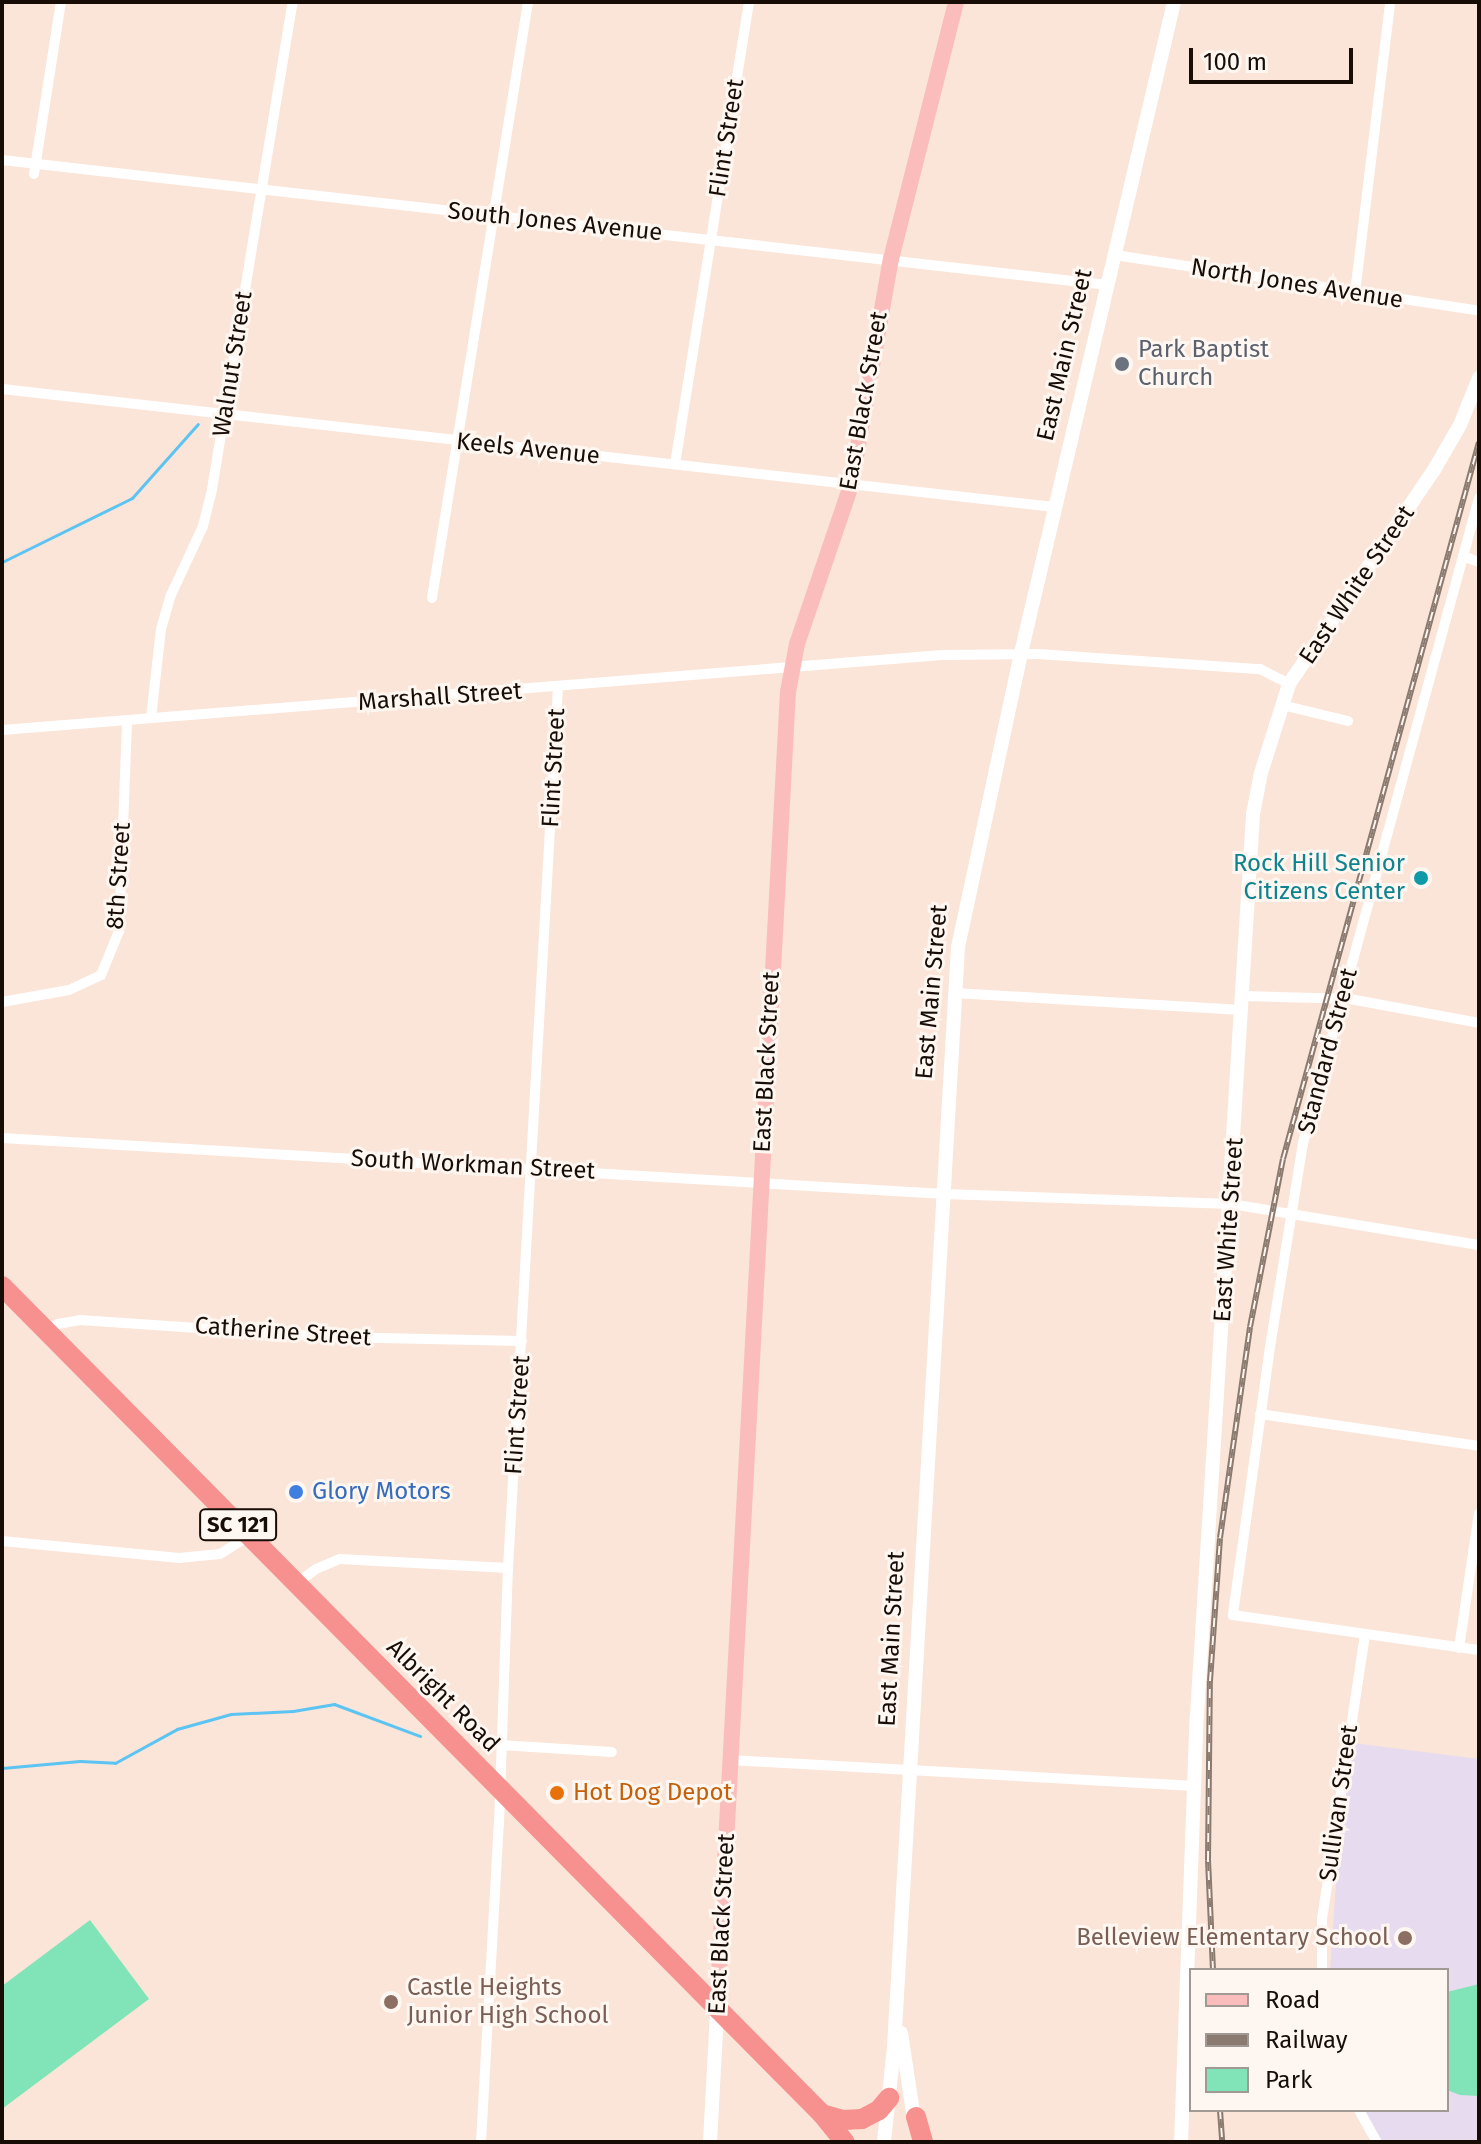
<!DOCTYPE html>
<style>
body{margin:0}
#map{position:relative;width:1481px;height:2144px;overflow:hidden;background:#fbe5d8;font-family:"Fira Sans",sans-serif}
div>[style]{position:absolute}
.education>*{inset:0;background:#e6dbef}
.green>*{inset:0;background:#81e4b8}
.stream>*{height:3px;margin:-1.5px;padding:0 1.5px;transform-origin:1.5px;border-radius:1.5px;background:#5cc4f3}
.street>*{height:10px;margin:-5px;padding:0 5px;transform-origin:5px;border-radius:5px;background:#fff}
.secondary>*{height:14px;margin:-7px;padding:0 7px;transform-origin:7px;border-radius:7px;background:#fff}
.primary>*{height:16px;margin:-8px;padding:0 8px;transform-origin:8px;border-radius:8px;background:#fabdbc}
.highway>*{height:20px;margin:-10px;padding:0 10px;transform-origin:10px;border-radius:10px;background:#f69190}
.rail>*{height:6px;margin-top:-3px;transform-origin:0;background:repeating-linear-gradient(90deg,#fdf6f1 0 9px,#8b7a70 0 18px);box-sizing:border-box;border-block:2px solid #8b7a70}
.dots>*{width:22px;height:22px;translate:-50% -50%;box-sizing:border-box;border:4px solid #fdf6f1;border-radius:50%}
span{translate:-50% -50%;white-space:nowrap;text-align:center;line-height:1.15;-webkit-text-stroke:6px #fdf6f1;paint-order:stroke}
.shield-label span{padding:2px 6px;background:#fdf6f1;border:2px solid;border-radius:6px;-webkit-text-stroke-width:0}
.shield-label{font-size:22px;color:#180d06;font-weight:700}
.street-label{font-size:24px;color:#180d06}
.worship-label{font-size:24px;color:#5b616d}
.left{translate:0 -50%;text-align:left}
.culture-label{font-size:24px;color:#0d838f}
.right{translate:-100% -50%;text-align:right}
.shop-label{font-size:24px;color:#366cbe}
.food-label{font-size:24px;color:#c56008}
.education-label{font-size:24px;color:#785e54}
.frame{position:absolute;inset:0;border:4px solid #180d06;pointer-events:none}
.legend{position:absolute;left:1189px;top:1968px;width:260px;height:144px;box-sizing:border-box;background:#fdf6f1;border:2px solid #a19993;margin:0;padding:10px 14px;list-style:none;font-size:24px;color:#180d06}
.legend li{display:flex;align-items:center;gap:16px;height:40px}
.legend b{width:40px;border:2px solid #a19993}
.scale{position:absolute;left:1189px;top:48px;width:164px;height:36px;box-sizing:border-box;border:4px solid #180d06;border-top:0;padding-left:10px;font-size:24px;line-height:28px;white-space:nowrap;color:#180d06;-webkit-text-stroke:6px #fdf6f1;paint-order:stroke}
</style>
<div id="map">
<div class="education">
<div style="clip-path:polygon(1353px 1743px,1479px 1759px,1479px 2142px,1382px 2142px,1364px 2110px,1447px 2110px,1447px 1970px,1330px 1970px,1341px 1812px)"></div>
</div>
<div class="green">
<div style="clip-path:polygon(90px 1920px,149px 1999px,2px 2109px,2px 1986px)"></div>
<div style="clip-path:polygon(1479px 1984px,1479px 2096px,1460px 2095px,1447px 2090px,1447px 1992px)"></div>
</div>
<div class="stream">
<div style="left:2px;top:562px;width:145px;rotate:-26.2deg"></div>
<div style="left:132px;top:498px;width:99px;rotate:-48.3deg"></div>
<div style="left:2px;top:1768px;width:78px;rotate:-5.1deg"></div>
<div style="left:80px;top:1761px;width:35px;rotate:3deg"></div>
<div style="left:115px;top:1763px;width:71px;rotate:-28.7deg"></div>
<div style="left:177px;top:1729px;width:56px;rotate:-15.5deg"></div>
<div style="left:231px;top:1714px;width:62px;rotate:-2.8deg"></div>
<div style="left:293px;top:1711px;width:42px;rotate:-9.7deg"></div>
<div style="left:334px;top:1704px;width:92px;rotate:20.4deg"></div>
</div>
<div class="street">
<div style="left:2px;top:160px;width:1113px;rotate:6.45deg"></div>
<div style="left:34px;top:174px;width:174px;rotate:-81.1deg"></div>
<div style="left:1115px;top:255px;width:368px;rotate:8.7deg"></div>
<div style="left:1355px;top:293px;width:293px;rotate:-83.1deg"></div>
<div style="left:2px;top:389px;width:1059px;rotate:6.4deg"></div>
<div style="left:675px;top:464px;width:468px;rotate:-80.9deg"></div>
<div style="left:1479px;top:498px;width:669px;rotate:105.26deg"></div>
<div style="left:1303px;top:1143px;width:200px;rotate:99.2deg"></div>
<div style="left:1271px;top:1340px;width:278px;rotate:97.9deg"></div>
<div style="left:1233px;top:1615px;width:248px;rotate:8.1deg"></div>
<div style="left:1463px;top:556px;width:17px;rotate:21deg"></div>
<div style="left:432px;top:598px;width:604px;rotate:-80.85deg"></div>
<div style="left:1282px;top:705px;width:68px;rotate:13.6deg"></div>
<div style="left:151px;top:718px;width:90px;rotate:-83.6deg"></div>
<div style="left:161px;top:629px;width:35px;rotate:-74deg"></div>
<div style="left:171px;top:595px;width:76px;rotate:-65.1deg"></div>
<div style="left:203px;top:526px;width:38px;rotate:-76deg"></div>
<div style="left:212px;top:489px;width:494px;rotate:-80.6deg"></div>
<div style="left:2px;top:730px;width:943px;rotate:-4.56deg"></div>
<div style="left:942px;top:655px;width:96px;rotate:-0.6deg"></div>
<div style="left:1038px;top:654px;width:223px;rotate:3.9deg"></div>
<div style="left:1260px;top:669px;width:33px;rotate:27deg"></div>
<div style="left:955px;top:993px;width:287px;rotate:3.4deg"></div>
<div style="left:1242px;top:996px;width:108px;rotate:1.6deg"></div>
<div style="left:1350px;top:999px;width:131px;rotate:10.5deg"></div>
<div style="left:2px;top:1002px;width:68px;rotate:-10.2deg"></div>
<div style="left:69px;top:990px;width:35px;rotate:-25deg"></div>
<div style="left:101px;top:975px;width:48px;rotate:-67.8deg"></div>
<div style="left:119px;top:931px;width:211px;rotate:-87.8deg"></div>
<div style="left:2px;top:1138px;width:944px;rotate:3.4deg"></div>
<div style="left:944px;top:1194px;width:287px;rotate:2deg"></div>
<div style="left:1231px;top:1204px;width:251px;rotate:9.4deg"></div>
<div style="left:46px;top:1331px;width:14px;rotate:-30deg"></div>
<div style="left:58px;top:1324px;width:22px;rotate:-10deg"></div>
<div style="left:80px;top:1320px;width:253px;rotate:3.9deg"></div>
<div style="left:332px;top:1337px;width:190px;rotate:1.2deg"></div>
<div style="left:1260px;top:1414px;width:221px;rotate:8.3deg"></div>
<div style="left:2px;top:1541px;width:178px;rotate:5.5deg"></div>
<div style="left:179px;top:1558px;width:41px;rotate:-5.6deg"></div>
<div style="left:220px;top:1554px;width:34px;rotate:-32deg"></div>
<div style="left:296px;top:1584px;width:25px;rotate:-37deg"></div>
<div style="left:316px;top:1569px;width:26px;rotate:-23deg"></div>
<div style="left:340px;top:1559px;width:168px;rotate:3.1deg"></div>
<div style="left:1459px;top:1648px;width:136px;rotate:-81.6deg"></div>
<div style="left:500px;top:1745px;width:112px;rotate:3.6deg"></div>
<div style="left:730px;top:1760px;width:465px;rotate:3.2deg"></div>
<div style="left:1322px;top:1970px;width:51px;rotate:-90deg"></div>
<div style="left:1322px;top:1919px;width:286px;rotate:-81.4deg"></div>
<div style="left:1359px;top:2110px;width:37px;rotate:61deg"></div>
<div style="left:481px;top:2142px;width:319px;rotate:-86.8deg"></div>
<div style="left:499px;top:1824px;width:256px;rotate:-88deg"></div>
<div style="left:508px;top:1568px;width:881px;rotate:-86.75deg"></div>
</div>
<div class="secondary">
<div style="left:901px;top:2033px;width:94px;rotate:81.4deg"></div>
<div style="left:710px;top:2142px;width:131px;rotate:-86.9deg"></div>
<div style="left:884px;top:2142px;width:96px;rotate:-84deg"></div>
<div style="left:894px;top:2047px;width:1102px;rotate:-86.67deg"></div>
<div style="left:958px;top:947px;width:301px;rotate:-77.9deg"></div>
<div style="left:1021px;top:653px;width:669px;rotate:-76.77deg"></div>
<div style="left:1181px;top:2142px;width:427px;rotate:-87.9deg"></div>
<div style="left:1197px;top:1715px;width:903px;rotate:-86.44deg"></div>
<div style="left:1253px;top:814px;width:42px;rotate:-79deg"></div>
<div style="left:1261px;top:773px;width:93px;rotate:-72.5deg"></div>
<div style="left:1289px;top:684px;width:258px;rotate:-55.9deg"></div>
<div style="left:1434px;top:470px;width:52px;rotate:-60deg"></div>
<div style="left:1460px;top:425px;width:51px;rotate:-68deg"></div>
</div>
<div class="primary">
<div style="left:717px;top:2011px;width:1321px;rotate:-86.92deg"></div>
<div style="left:788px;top:692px;width:49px;rotate:-79.4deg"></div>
<div style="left:797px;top:644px;width:168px;rotate:-71.2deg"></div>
<div style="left:851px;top:485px;width:230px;rotate:-80deg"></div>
<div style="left:891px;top:259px;width:265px;rotate:-75.8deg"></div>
</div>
<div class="highway">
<div style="left:2px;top:1286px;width:1165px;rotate:45.28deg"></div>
<div style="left:822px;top:2114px;width:36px;rotate:51deg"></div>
<div style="left:822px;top:2114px;width:22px;rotate:16deg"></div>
<div style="left:843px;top:2120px;width:19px;rotate:-3deg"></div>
<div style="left:862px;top:2119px;width:19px;rotate:-28deg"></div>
<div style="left:879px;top:2110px;width:16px;rotate:-50deg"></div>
<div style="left:916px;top:2117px;width:26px;rotate:74deg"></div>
</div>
<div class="rail">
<div style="left:1213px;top:1970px;width:110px;rotate:-92.6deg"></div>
<div style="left:1208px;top:1860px;width:179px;rotate:-89.4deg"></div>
<div style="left:1210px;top:1681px;width:143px;rotate:-86deg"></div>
<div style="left:1220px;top:1538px;width:213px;rotate:-81.9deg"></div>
<div style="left:1250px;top:1327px;width:171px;rotate:-78.9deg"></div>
<div style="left:1283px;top:1159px;width:743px;rotate:-74.71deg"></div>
<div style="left:1220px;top:2110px;width:32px;rotate:86deg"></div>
</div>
<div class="dots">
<div style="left:1122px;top:364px;background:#6b7280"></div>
<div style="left:1421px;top:878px;background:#0f9aa8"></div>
<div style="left:296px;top:1492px;background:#3f7fe0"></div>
<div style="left:557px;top:1793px;background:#e8710a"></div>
<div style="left:1405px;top:1938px;background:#8d6e63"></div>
<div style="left:391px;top:2002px;background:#8d6e63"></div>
</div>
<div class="shield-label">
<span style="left:238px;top:1525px">SC 121</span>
</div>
<div class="street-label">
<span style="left:727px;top:138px;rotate:-81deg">Flint Street</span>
<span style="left:555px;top:222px;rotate:6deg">South Jones Avenue</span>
<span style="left:1297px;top:284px;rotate:9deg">North Jones Avenue</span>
<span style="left:1065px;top:355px;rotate:-77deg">East Main Street</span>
<span style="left:233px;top:364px;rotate:-81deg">Walnut Street</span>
<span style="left:864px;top:401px;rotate:-80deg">East Black Street</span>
<span style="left:528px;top:449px;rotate:6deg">Keels Avenue</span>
<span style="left:1357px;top:585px;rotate:-56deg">East White Street</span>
<span style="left:440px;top:697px;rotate:-4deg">Marshall Street</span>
<span style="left:554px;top:768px;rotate:-87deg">Flint Street</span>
<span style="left:119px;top:876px;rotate:-86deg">8th Street</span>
<span style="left:932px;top:992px;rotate:-85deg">East Main Street</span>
<span style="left:1328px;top:1051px;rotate:-75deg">Standard Street</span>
<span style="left:767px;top:1062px;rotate:-87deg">East Black Street</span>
<span style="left:473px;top:1165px;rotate:3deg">South Workman Street</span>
<span style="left:1229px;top:1230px;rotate:-86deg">East White Street</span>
<span style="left:283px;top:1332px;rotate:4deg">Catherine Street</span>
<span style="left:518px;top:1415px;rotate:-86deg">Flint Street</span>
<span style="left:892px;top:1639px;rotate:-87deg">East Main Street</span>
<span style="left:443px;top:1696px;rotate:45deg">Albright Road</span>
<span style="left:1339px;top:1803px;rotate:-82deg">Sullivan Street</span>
<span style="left:722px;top:1924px;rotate:-87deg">East Black Street</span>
</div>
<div class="worship-label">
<span class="left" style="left:1138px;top:364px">Park Baptist<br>Church</span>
</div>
<div class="culture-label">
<span class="right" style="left:1405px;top:878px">Rock Hill Senior<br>Citizens Center</span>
</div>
<div class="shop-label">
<span class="left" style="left:312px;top:1492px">Glory Motors</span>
</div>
<div class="food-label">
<span class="left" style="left:573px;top:1793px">Hot Dog Depot</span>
</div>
<div class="education-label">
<span class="right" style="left:1389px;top:1938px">Belleview Elementary School</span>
<span class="left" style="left:407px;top:2002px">Castle Heights<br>Junior High School</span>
</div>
<div class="frame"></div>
<ul class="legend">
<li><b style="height:10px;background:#fabdbc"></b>Road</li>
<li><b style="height:10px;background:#8b7a70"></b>Railway</li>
<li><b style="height:22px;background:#81e4b8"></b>Park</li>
</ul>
<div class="scale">100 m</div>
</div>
